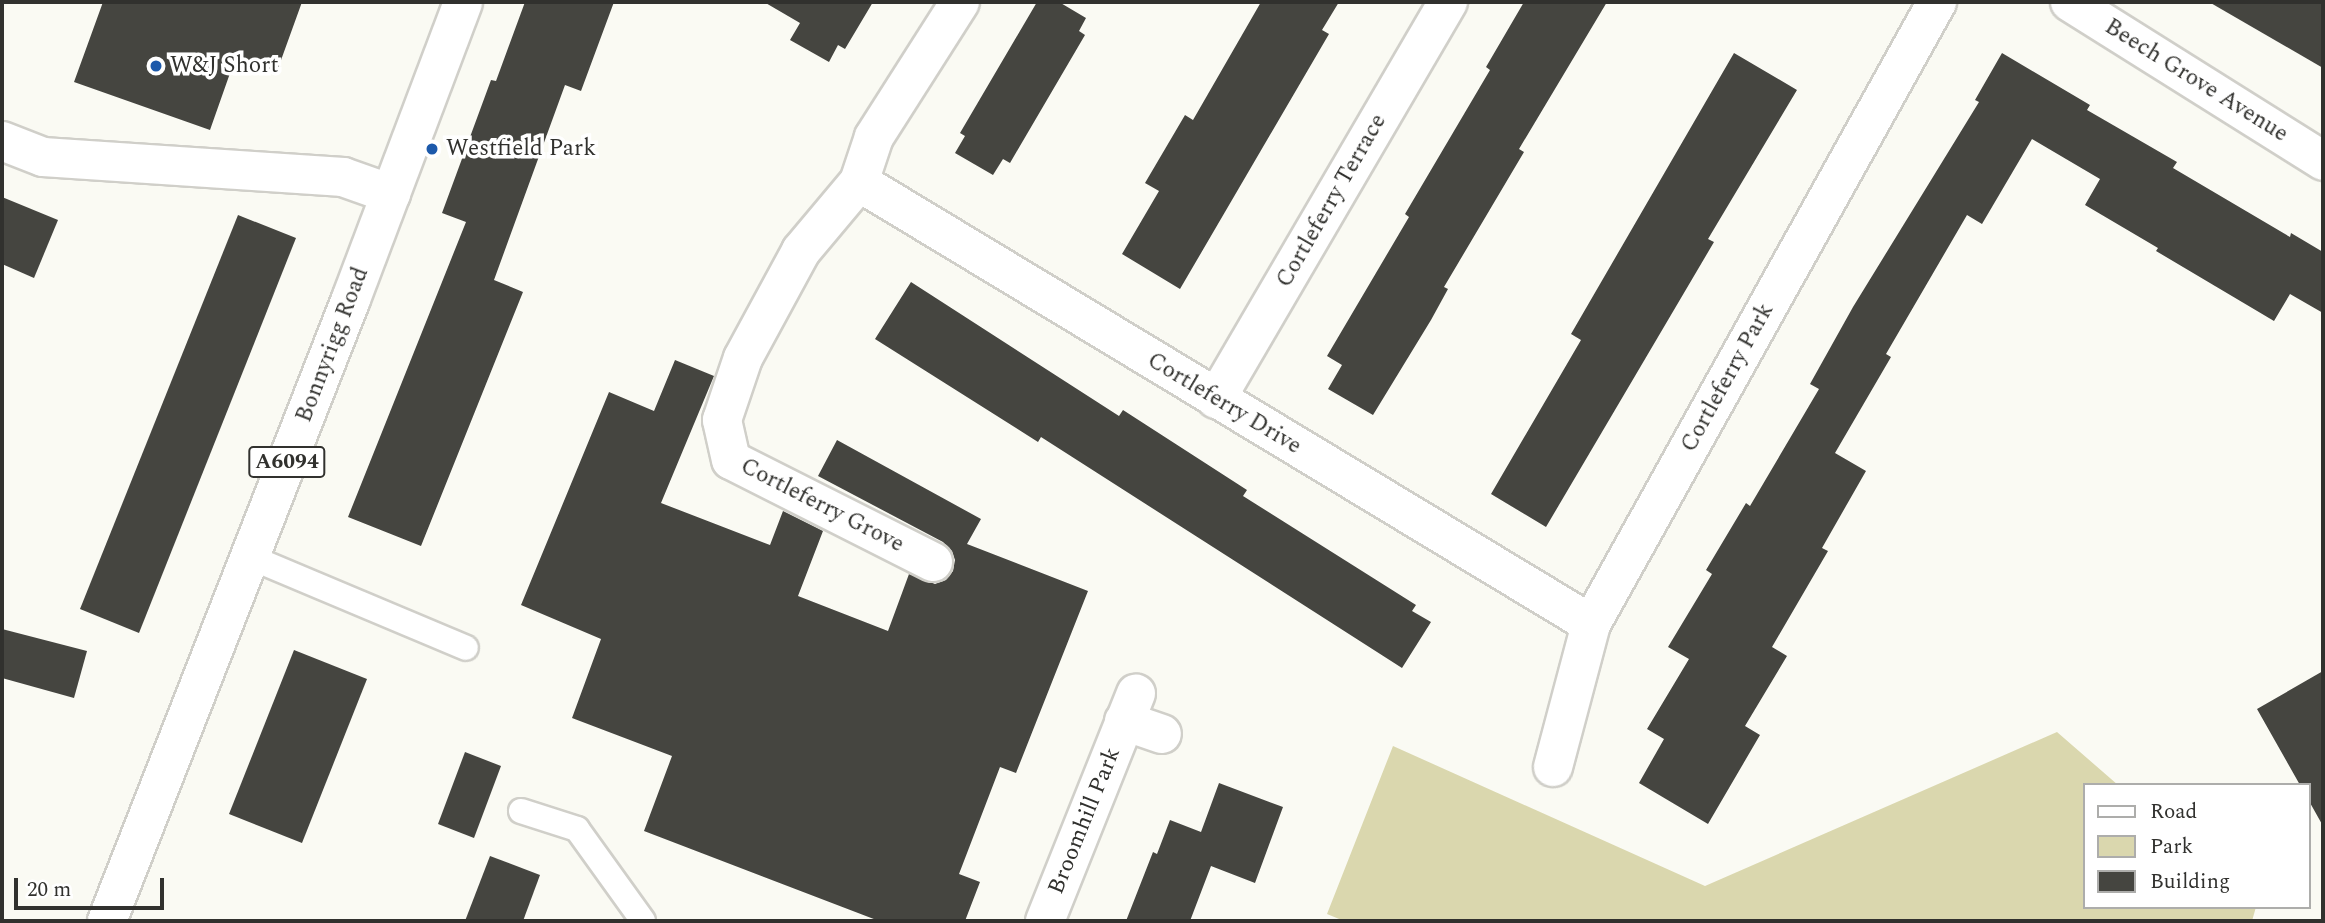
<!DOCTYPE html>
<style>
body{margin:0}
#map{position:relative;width:2325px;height:923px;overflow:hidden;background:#fafaf3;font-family:Spectral,serif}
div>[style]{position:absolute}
.green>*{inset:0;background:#dad7ae}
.building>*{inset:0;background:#454540}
.roads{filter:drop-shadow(2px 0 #d0cfc9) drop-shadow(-2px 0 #d0cfc9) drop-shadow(0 2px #d0cfc9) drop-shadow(0 -2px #d0cfc9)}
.lane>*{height:24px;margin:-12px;padding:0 12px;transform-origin:12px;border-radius:12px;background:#fff}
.street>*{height:38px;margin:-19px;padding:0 19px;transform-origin:19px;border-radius:19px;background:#fff}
.primary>*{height:38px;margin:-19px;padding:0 19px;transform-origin:19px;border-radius:19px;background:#fff}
.dots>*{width:19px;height:19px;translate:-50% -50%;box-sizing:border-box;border:4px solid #fff;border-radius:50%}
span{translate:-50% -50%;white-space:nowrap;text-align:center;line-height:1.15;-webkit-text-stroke:7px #fff;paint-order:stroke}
.shield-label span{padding:2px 5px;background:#fff;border:2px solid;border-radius:5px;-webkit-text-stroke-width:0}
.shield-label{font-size:21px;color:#31312e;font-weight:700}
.poi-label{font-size:23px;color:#31312e}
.left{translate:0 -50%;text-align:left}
.street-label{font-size:23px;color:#31312e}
.frame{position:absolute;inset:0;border:4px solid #31312e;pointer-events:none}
.legend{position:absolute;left:2083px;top:783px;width:228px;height:126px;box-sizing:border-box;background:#fff;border:2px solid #adadab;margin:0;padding:9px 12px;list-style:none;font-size:21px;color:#31312e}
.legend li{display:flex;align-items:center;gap:14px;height:35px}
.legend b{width:35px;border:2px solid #adadab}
.scale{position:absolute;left:14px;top:878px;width:150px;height:32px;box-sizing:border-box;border:4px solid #31312e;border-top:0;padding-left:9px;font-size:21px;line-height:24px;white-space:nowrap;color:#31312e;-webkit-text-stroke:5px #fff;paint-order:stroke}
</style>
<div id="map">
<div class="green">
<div style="clip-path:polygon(2057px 732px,2118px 785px,2085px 785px,2085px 907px,2256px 907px,2252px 921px,1344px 921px,1327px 914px,1393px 746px,1705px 886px)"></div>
</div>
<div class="building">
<div style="clip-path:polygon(103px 2px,302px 2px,276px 74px,235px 59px,210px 130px,74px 82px)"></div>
<div style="clip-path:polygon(525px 2px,614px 2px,581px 91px,565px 85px,494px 280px,523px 292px,421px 546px,348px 517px,466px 222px,442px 213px,491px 80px,496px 81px)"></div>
<div style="clip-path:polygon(764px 2px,873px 2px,845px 49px,838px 45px,829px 62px,790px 40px,800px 23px)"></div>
<div style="clip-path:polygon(1037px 2px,1059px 2px,1086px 18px,1079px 31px,1085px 35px,1010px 163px,1003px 159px,993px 175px,955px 153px,965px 136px,960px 133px)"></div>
<div style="clip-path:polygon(1261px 2px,1339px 2px,1322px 30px,1329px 34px,1180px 289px,1122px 254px,1159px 191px,1145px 183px,1185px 115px,1193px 120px)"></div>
<div style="clip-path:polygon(1524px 2px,1607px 2px,1519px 149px,1524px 152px,1444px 287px,1448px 289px,1431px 320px,1373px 415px,1328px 389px,1342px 365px,1327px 356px,1409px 217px,1405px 214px,1490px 70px,1486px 67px)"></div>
<div style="clip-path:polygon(2209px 2px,2323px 2px,2323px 68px)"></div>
<div style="clip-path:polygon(1734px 53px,1797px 90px,1708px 239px,1714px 242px,1546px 527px,1491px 494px,1581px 340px,1571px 334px)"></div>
<div style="clip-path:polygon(2002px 53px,2090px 105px,2087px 110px,2177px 162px,2173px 168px,2290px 237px,2291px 233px,2323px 252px,2323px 313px,2290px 294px,2274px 321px,2156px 251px,2158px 248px,2085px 205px,2100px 179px,2032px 139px,1982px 224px,1967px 215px,1886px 354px,1891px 357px,1835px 453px,1866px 471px,1822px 548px,1828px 551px,1772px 647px,1787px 656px,1745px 726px,1760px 735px,1708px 824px,1639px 783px,1664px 739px,1647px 729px,1689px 659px,1668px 647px,1712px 574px,1706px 570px,1746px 503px,1750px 506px,1819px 389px,1810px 384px,1853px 307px,1979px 102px,1975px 100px)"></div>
<div style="clip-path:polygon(2px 197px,58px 220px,34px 278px,2px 264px)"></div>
<div style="clip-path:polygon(238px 215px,296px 238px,139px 633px,80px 609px)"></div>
<div style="clip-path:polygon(911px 282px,1119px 416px,1123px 410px,1247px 490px,1243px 496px,1416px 605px,1412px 611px,1431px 622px,1402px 668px,1041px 437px,1038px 442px,875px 339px)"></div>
<div style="clip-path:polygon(675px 360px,714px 376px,661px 503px,770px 545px,783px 511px,823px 531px,798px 596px,888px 631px,909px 574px,935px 584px,946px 580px,953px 571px,955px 560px,952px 551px,943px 542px,818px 476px,837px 440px,981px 519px,967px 544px,1088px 591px,1016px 773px,1000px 767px,959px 874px,980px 882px,965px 921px,879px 921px,644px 831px,672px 756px,572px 718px,601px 639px,521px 605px,609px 392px,654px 411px)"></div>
<div style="clip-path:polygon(2px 629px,87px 651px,74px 698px,2px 678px)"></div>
<div style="clip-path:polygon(294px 650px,367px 679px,302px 843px,229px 814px)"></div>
<div style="clip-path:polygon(2323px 671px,2323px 826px,2309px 801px,2309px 785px,2300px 785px,2257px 709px)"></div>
<div style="clip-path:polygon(465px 752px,501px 766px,474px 838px,438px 824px)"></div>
<div style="clip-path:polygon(1219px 783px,1283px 807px,1255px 883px,1211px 866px,1190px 921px,1126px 921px,1153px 852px,1157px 854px,1170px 820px,1201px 832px)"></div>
<div style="clip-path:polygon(490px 856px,540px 875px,523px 921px,465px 921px)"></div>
</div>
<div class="roads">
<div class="lane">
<div style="left:250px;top:557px;width:234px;rotate:22.8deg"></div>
<div style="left:521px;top:811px;width:59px;rotate:17.8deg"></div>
<div style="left:577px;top:829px;width:113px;rotate:54.3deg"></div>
</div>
<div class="street">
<div style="left:2070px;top:2px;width:299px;rotate:32.1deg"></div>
<div style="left:2px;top:141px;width:44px;rotate:21.3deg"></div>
<div style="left:43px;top:157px;width:301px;rotate:3.8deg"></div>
<div style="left:343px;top:177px;width:51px;rotate:19.5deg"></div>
<div style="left:859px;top:182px;width:855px;rotate:31.12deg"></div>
<div style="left:1216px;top:399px;width:460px;rotate:-59.7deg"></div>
<div style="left:933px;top:562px;width:226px;rotate:-153.2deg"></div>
<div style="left:731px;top:460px;width:41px;rotate:-102.7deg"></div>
<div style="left:722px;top:420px;width:65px;rotate:-71.3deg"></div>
<div style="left:743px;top:358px;width:122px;rotate:-61.5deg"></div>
<div style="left:801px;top:251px;width:90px;rotate:-50deg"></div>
<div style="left:859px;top:182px;width:47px;rotate:-71.6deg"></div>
<div style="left:874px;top:137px;width:160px;rotate:-57.5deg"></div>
<div style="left:1124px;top:721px;width:40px;rotate:18.9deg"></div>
<div style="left:1553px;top:767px;width:148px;rotate:-75.1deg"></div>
<div style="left:1591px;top:624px;width:712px;rotate:-60.91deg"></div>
<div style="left:1045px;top:921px;width:245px;rotate:-68.2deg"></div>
</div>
<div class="primary">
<div style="left:107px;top:921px;width:668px;rotate:-68.58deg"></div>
<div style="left:351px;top:299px;width:317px;rotate:-69.3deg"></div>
</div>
</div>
<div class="dots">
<div style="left:156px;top:66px;background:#1c59aa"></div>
<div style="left:432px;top:149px;background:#1c59aa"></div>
</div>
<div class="shield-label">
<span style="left:287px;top:462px">A6094</span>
</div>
<div class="poi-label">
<span class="left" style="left:170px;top:66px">W&amp;J Short</span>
<span class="left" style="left:446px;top:149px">Westfield Park</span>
</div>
<div class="street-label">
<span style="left:2196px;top:81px;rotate:32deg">Beech Grove Avenue</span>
<span style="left:1332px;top:201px;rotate:-60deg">Cortleferry Terrace</span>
<span style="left:333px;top:345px;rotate:-69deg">Bonnyrigg Road</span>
<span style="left:1728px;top:378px;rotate:-61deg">Cortleferry Park</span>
<span style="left:1224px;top:404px;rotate:31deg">Cortleferry Drive</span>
<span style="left:822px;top:506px;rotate:27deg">Cortleferry Grove</span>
<span style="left:1085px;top:821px;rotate:-68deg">Broomhill Park</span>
</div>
<div class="frame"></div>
<ul class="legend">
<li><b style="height:9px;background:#fff"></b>Road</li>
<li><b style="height:19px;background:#dad7ae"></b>Park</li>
<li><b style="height:19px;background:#454540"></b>Building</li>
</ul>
<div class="scale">20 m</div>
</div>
